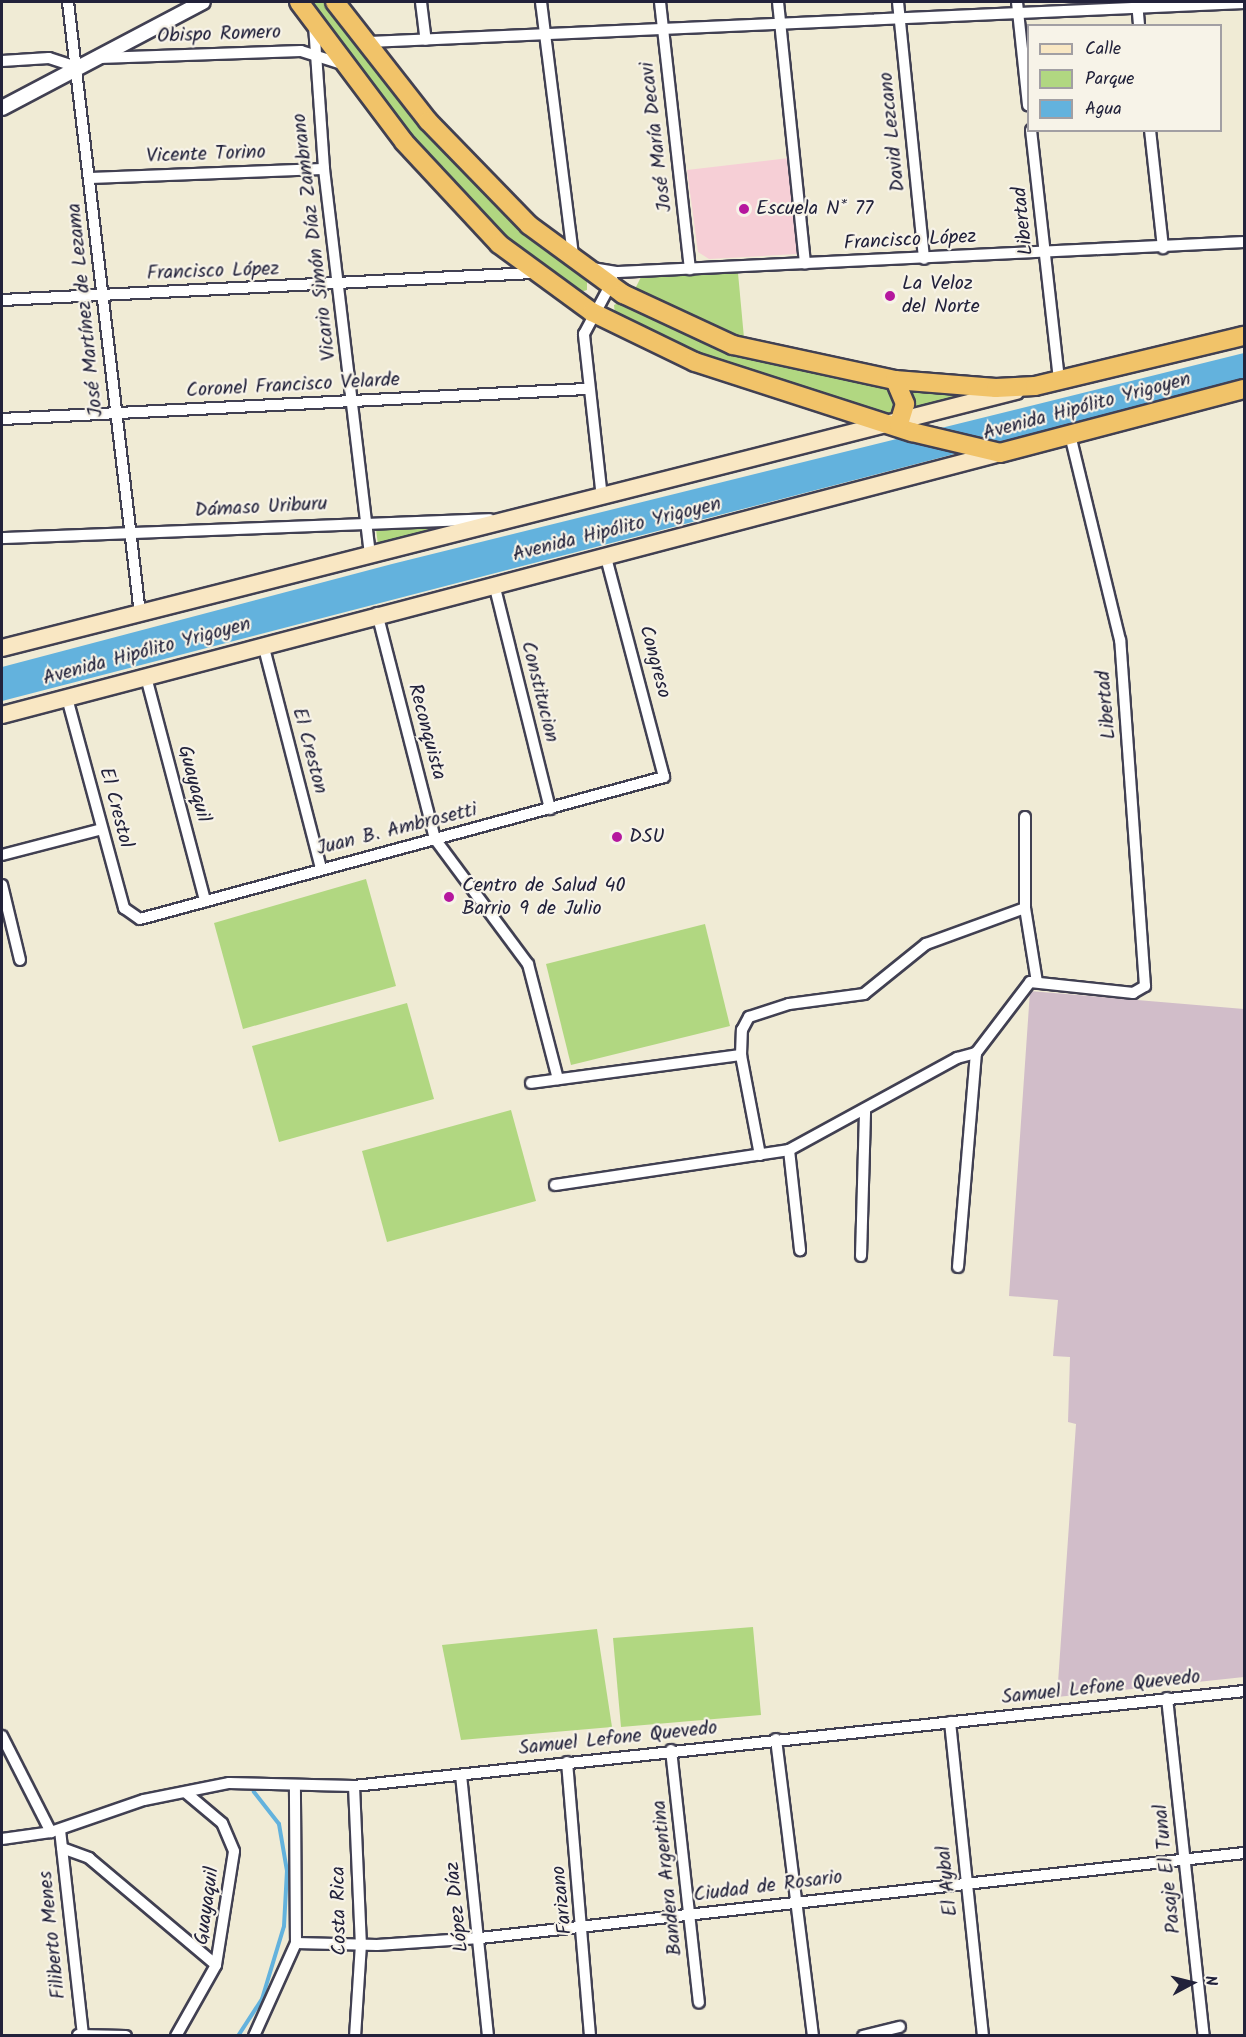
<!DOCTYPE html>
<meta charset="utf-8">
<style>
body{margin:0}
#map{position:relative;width:1246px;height:2037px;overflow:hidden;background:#f0ebd5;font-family:Kalam,sans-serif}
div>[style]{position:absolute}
.built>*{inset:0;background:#f6cfd6}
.industrial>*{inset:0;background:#d1bdc9}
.green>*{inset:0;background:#b1d781}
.water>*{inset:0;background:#63b2dd}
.stream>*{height:4px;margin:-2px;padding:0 2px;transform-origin:2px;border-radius:2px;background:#63b2dd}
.roads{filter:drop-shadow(2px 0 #414052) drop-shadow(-2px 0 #414052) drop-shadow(0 2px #414052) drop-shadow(0 -2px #414052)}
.minor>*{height:10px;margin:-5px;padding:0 5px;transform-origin:5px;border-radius:5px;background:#fff}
.tertiary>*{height:14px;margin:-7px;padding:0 7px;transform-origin:7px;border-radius:7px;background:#fff}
.secondary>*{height:16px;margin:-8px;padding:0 8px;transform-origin:8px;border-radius:8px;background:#f9e7c3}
.trunk>*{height:18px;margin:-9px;padding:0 9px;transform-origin:9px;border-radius:9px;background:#f1c369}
.dots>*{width:16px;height:16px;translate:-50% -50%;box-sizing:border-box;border:3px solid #f7f3e8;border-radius:50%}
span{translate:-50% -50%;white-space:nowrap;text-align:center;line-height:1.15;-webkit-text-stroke:4.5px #f7f3e8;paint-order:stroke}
.street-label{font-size:20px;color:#22223b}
.poi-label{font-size:20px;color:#22223b}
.left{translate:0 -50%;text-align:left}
.frame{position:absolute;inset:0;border:3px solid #22223b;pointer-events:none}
.legend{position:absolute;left:1027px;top:24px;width:195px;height:108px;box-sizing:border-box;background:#f7f3e8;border:2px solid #a29fa3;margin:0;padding:8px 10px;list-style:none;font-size:18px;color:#22223b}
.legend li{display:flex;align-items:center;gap:12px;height:30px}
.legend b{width:30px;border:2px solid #a29fa3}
.north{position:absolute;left:1162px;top:1953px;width:60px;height:60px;-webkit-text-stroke:4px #f7f3e8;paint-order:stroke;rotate:83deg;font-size:16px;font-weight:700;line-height:24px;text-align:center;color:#22223b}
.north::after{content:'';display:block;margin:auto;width:21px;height:27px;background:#22223b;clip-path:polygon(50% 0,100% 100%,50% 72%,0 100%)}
</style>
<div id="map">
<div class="built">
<div style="clip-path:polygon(789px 158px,797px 254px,709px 259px,698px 252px,687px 170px)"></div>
</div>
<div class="industrial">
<div style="clip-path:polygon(1030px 991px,1244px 1009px,1244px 1677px,1057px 1697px,1076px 1424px,1068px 1422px,1070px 1357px,1053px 1356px,1058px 1300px,1009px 1296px)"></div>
</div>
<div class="green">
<div style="clip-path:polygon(306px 2px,329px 2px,450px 158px,542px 247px,587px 278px,587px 290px,577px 293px,535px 265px,455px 192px)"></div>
<div style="clip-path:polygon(738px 273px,744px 338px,635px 289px,642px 275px)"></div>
<div style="clip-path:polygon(623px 301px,704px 341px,892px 390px,898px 417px,691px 354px,615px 315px,614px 305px)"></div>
<div style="clip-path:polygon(964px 389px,967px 396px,916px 413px,910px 406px,913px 390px)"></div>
<div style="clip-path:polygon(376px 529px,455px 529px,378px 545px)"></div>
<div style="clip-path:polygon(366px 879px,396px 986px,243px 1029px,214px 923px)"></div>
<div style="clip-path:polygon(705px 924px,730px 1026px,571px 1065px,546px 964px)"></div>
<div style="clip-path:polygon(407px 1003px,434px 1099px,279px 1142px,252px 1046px)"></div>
<div style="clip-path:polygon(511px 1110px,536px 1201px,387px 1242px,362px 1151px)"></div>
<div style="clip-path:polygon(753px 1627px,761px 1715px,621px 1727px,613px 1638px)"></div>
<div style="clip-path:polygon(597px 1629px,612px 1727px,461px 1740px,442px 1645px)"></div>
</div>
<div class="water">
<div style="clip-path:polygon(1244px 353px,1244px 379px,2px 701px,2px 667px,392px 564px)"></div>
</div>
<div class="stream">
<div style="left:238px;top:2036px;width:44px;rotate:-57deg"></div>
<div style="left:262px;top:1999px;width:76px;rotate:-73.2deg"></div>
<div style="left:284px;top:1926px;width:55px;rotate:-86.9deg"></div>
<div style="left:287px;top:1871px;width:48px;rotate:-99.7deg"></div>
<div style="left:279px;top:1824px;width:41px;rotate:-128deg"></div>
</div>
<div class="roads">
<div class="minor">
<div style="left:68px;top:2px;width:616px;rotate:83.29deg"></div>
<div style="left:421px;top:2px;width:38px;rotate:83deg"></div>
<div style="left:541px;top:2px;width:257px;rotate:82.8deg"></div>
<div style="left:660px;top:2px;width:269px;rotate:83.6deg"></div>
<div style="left:778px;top:2px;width:263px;rotate:84.1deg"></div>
<div style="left:898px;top:2px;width:258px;rotate:84.2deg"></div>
<div style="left:1017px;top:2px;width:104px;rotate:83.9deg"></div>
<div style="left:1137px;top:2px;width:24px;rotate:85deg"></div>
<div style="left:314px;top:25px;width:144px;rotate:86deg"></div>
<div style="left:324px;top:169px;width:389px;rotate:83.2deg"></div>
<div style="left:369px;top:42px;width:876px;rotate:-2.55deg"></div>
<div style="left:99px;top:58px;width:202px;rotate:-2deg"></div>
<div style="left:301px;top:51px;width:43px;rotate:17.6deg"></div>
<div style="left:2px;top:61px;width:47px;rotate:-3.7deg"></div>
<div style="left:49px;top:58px;width:29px;rotate:18deg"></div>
<div style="left:1031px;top:130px;width:252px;rotate:83.6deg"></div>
<div style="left:1150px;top:130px;width:119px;rotate:83.7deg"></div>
<div style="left:89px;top:178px;width:235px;rotate:-2.2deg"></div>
<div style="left:592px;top:268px;width:26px;rotate:9deg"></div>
<div style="left:618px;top:272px;width:627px;rotate:-2.74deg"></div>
<div style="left:2px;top:300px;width:533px;rotate:-2.91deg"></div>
<div style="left:2px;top:419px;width:585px;rotate:-2.94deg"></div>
<div style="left:602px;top:498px;width:165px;rotate:-96.3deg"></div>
<div style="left:584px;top:334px;width:61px;rotate:-61.8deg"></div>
<div style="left:2px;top:538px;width:488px;rotate:-2.2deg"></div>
<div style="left:494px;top:584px;width:232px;rotate:76deg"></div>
<div style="left:377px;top:613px;width:233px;rotate:75.6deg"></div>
<div style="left:435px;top:839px;width:156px;rotate:53.4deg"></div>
<div style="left:528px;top:964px;width:119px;rotate:75.4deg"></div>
<div style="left:263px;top:644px;width:231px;rotate:75.5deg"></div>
<div style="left:146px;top:677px;width:232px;rotate:75.2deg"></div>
<div style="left:67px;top:698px;width:218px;rotate:74.8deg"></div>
<div style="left:124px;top:908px;width:19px;rotate:35deg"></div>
<div style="left:140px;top:919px;width:543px;rotate:-15.16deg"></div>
<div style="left:664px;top:777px;width:227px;rotate:-104.8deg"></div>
<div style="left:1025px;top:817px;width:91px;rotate:90deg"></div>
<div style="left:1025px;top:908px;width:75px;rotate:80.8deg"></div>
<div style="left:2px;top:855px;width:103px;rotate:-14.6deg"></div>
<div style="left:2px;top:885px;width:77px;rotate:76.5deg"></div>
<div style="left:531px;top:1083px;width:212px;rotate:-7.6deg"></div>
<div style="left:789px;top:1150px;width:101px;rotate:83.7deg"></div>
<div style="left:760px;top:1155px;width:102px;rotate:-100.8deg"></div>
<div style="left:741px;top:1055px;width:25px;rotate:-88deg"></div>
<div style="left:742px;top:1030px;width:15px;rotate:-62deg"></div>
<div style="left:749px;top:1017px;width:42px;rotate:-18deg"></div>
<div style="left:789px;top:1004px;width:76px;rotate:-7.6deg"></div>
<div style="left:864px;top:994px;width:80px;rotate:-38.9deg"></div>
<div style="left:926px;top:944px;width:105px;rotate:-20deg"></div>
<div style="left:555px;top:1185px;width:237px;rotate:-8.5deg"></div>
<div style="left:789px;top:1150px;width:192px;rotate:-28.7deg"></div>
<div style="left:957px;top:1058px;width:20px;rotate:-15deg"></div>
<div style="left:976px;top:1053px;width:89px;rotate:-52.7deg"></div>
<div style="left:1030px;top:982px;width:104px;rotate:6.1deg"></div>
<div style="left:1133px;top:993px;width:14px;rotate:-30deg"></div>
<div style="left:1145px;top:986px;width:347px;rotate:-94.1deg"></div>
<div style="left:1120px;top:640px;width:211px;rotate:-103.7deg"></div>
<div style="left:861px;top:1256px;width:147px;rotate:-88.4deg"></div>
<div style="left:958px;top:1267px;width:215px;rotate:-85.2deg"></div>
<div style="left:1167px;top:1698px;width:340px;rotate:83.8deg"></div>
<div style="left:950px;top:1722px;width:316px;rotate:84deg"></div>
<div style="left:2px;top:1736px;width:108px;rotate:63deg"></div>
<div style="left:776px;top:1739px;width:299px;rotate:82.9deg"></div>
<div style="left:671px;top:1750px;width:254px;rotate:83.7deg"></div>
<div style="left:567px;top:1762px;width:275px;rotate:85.2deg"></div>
<div style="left:461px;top:1775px;width:262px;rotate:84.1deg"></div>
<div style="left:354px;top:1786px;width:158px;rotate:87.5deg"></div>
<div style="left:361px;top:1944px;width:92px;rotate:93.7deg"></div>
<div style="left:60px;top:1830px;width:207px;rotate:83.6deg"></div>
<div style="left:2px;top:1839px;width:49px;rotate:-8.1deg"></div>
<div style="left:51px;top:1832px;width:98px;rotate:-19deg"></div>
<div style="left:144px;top:1800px;width:87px;rotate:-11.3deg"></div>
<div style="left:229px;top:1783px;width:125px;rotate:1.4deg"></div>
<div style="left:354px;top:1786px;width:895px;rotate:-6.09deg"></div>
<div style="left:62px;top:1848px;width:29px;rotate:20deg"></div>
<div style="left:89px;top:1858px;width:166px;rotate:40.1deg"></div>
<div style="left:296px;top:1943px;width:81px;rotate:1.4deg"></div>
<div style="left:377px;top:1945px;width:103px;rotate:-3.9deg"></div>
<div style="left:480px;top:1938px;width:769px;rotate:-6.35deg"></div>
<div style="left:78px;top:2035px;width:48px;rotate:1.2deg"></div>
<div style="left:176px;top:2036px;width:81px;rotate:-60.6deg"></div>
<div style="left:216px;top:1965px;width:115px;rotate:-81deg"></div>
<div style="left:234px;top:1851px;width:30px;rotate:-113deg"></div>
<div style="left:222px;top:1823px;width:48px;rotate:-140deg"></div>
<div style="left:254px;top:2036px;width:102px;rotate:-65.7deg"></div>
<div style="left:296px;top:1943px;width:158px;rotate:-90.4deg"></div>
<div style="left:863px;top:2036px;width:38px;rotate:-14deg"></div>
</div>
<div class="tertiary">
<div style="left:2px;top:108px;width:227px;rotate:-27.8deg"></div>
</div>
<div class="secondary">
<div style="left:2px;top:648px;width:1046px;rotate:-14.22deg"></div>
<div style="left:2px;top:715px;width:1032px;rotate:-14.71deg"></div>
</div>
<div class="trunk">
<div style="left:299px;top:2px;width:175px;rotate:53.1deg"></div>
<div style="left:404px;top:142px;width:139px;rotate:47deg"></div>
<div style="left:499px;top:244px;width:115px;rotate:36.2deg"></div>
<div style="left:592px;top:312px;width:114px;rotate:25.9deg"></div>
<div style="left:695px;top:362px;width:228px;rotate:17.9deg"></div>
<div style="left:912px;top:432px;width:90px;rotate:13.4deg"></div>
<div style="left:1000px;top:453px;width:252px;rotate:-14.7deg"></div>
<div style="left:335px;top:2px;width:151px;rotate:52deg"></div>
<div style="left:428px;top:121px;width:145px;rotate:45.8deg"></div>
<div style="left:529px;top:225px;width:117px;rotate:36.3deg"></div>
<div style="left:623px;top:294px;width:121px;rotate:24.9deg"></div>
<div style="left:733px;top:345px;width:166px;rotate:12.2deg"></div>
<div style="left:895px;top:380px;width:101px;rotate:4.5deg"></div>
<div style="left:996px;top:388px;width:39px;rotate:-3deg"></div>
<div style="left:1035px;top:386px;width:215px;rotate:-13.5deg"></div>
<div style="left:895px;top:380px;width:26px;rotate:67deg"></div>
<div style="left:905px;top:404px;width:21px;rotate:107deg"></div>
</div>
</div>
<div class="dots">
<div style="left:744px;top:209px;background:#b5179e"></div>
<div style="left:890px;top:296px;background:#b5179e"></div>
<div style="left:617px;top:837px;background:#b5179e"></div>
<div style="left:449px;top:897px;background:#b5179e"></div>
</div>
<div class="street-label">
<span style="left:219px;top:35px;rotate:-2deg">Obispo Romero</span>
<span style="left:893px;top:132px;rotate:-96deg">David Lezcano</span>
<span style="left:657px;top:137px;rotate:-97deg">José María Decavi</span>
<span style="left:206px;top:155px;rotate:-2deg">Vicente Torino</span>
<span style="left:1024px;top:221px;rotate:-96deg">Libertad</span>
<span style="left:315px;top:237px;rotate:-97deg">Vicario Simón Díaz Zambrano</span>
<span style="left:910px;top:241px;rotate:-3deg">Francisco López</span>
<span style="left:213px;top:272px;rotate:-2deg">Francisco López</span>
<span style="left:86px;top:310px;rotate:-96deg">José Martínez de Lezama</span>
<span style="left:293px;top:386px;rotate:-3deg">Coronel Francisco Velarde</span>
<span style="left:1087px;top:407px;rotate:-15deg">Avenida Hipólito Yrigoyen</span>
<span style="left:261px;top:508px;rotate:-3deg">Dámaso Uriburu</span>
<span style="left:617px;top:530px;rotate:-14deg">Avenida Hipólito Yrigoyen</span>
<span style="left:147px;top:652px;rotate:-15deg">Avenida Hipólito Yrigoyen</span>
<span style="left:654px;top:662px;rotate:75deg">Congreso</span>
<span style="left:539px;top:692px;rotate:76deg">Constitucion</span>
<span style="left:1107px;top:705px;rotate:-95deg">Libertad</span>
<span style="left:426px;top:732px;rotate:75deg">Reconquista</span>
<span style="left:309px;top:751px;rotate:75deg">El Creston</span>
<span style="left:193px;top:784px;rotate:75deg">Guayaquil</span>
<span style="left:115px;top:808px;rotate:75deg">El Crestol</span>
<span style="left:397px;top:830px;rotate:-14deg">Juan B. Ambrosetti</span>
<span style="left:1101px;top:1688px;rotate:-6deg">Samuel Lefone Quevedo</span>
<span style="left:618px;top:1739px;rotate:-6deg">Samuel Lefone Quevedo</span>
<span style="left:1168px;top:1869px;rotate:-96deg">Pasaje El Tunal</span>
<span style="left:668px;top:1878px;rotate:-96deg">Bandera Argentina</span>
<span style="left:948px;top:1881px;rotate:-96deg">El Aybal</span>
<span style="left:768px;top:1887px;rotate:-7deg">Ciudad de Rosario</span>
<span style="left:563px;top:1900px;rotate:-96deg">Farizano</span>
<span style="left:208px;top:1906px;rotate:-82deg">Guayaquil</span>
<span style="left:458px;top:1907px;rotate:-96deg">López Díaz</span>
<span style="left:340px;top:1911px;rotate:-91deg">Costa Rica</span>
<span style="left:53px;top:1935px;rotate:-96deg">Filiberto Menes</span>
</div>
<div class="poi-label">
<span class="left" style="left:756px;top:209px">Escuela N* 77</span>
<span class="left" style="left:902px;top:296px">La Veloz<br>del Norte</span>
<span class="left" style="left:629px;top:837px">DSU</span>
<span class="left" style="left:462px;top:898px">Centro de Salud 40<br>Barrio 9 de Julio</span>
</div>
<div class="frame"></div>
<ul class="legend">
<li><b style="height:8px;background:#f9e7c3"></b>Calle</li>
<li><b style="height:16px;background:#b1d781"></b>Parque</li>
<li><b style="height:16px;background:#63b2dd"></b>Agua</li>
</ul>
<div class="north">N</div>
</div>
